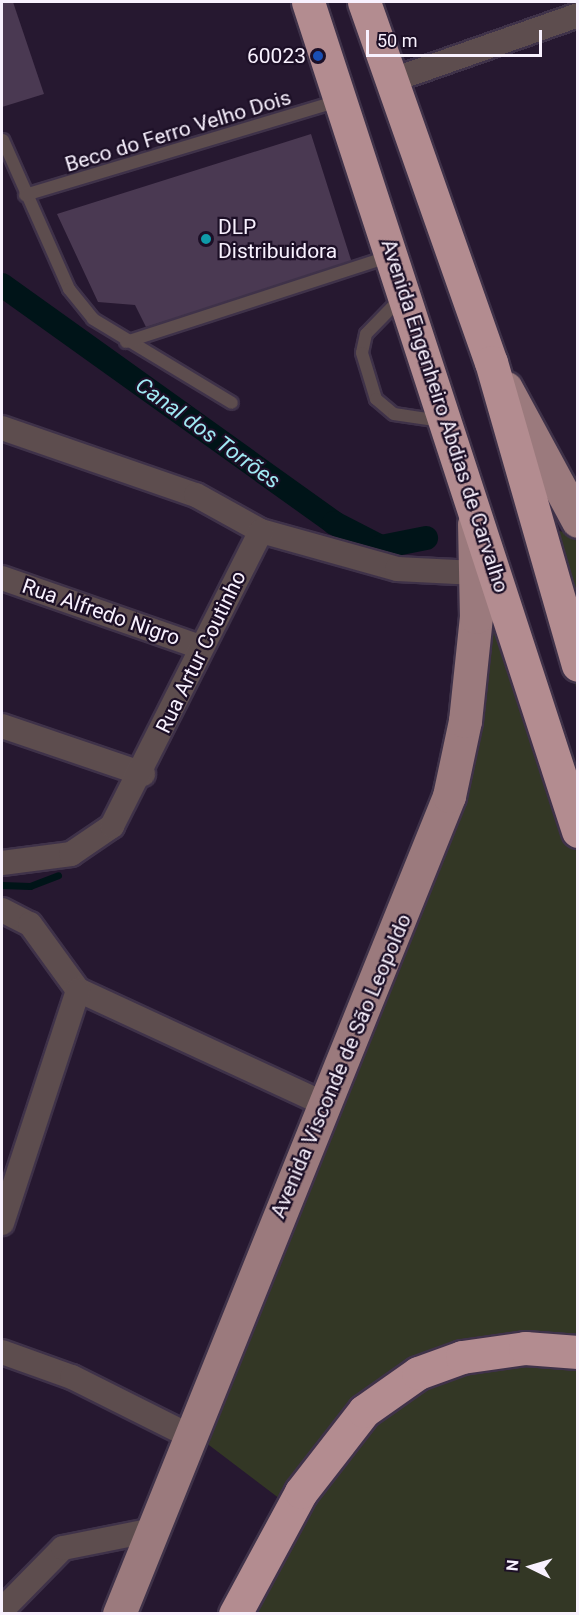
<!DOCTYPE html>
<meta charset="utf-8">
<style>
body{margin:0}
#map{position:relative;width:579px;height:1615px;overflow:hidden;background:#261830;font-family:Roboto,sans-serif}
div>[style]{position:absolute}
.green>*{inset:0;background:#333725}
.stream>*{height:7px;margin:-3.5px;padding:0 3.5px;transform-origin:3.5px;border-radius:3.5px;background:#001418}
.canal>*{height:24px;margin:-12px;padding:0 12px;transform-origin:12px;border-radius:12px;background:#001418}
.building>*{inset:0;background:#4a3952}
.roads{filter:drop-shadow(2px 0 #3f3249) drop-shadow(-2px 0 #3f3249) drop-shadow(0 2px #3f3249) drop-shadow(0 -2px #3f3249)}
.lane>*{height:12px;margin:-6px;padding:0 6px;transform-origin:6px;border-radius:6px;background:#5d4d4e}
.street>*{height:24px;margin:-12px;padding:0 12px;transform-origin:12px;border-radius:12px;background:#5d4d4e}
.primary>*{height:33px;margin:-16.5px;padding:0 16.5px;transform-origin:16.5px;border-radius:16.5px;background:#9b7a7d}
.highway>*{height:33px;margin:-16.5px;padding:0 16.5px;transform-origin:16.5px;border-radius:16.5px;background:#b38c90}
.dots>*{width:16px;height:16px;translate:-50% -50%;box-sizing:border-box;border:3px solid #1c0f26;border-radius:50%}
span{translate:-50% -50%;white-space:nowrap;text-align:center;line-height:1.15;-webkit-text-stroke:4.5px #1c0f26;paint-order:stroke}
.poi-label{font-size:21px;color:#f8f1fe}
.right{translate:-100% -50%;text-align:right}
.left{translate:0 -50%;text-align:left}
.street-label{font-size:21px;color:#f8f1fe}
.water-label{font-size:22px;color:#a0e9f3;font-style:italic}
.frame{position:absolute;inset:0;border:3px solid #f8f1fe;pointer-events:none}
.north{position:absolute;left:501px;top:1537px;width:60px;height:60px;-webkit-text-stroke:4px #1c0f26;paint-order:stroke;rotate:275deg;font-size:16px;font-weight:700;line-height:24px;text-align:center;color:#f8f1fe}
.north::after{content:'';display:block;margin:auto;width:21px;height:27px;background:#f8f1fe;clip-path:polygon(50% 0,100% 100%,50% 72%,0 100%)}
.scale{position:absolute;left:366px;top:30px;width:176px;height:27px;box-sizing:border-box;border:3px solid #f8f1fe;border-top:0;padding-left:8px;font-size:18px;line-height:21px;white-space:nowrap;color:#f8f1fe;-webkit-text-stroke:4px #1c0f26;paint-order:stroke}
</style>
<div id="map">
<div class="green">
<div style="clip-path:polygon(533px 524px,571px 534px,577px 542px,577px 691px)"></div>
<div style="clip-path:polygon(477px 529px,577px 854px,577px 1613px,229px 1613px,288px 1505px,201px 1439px,426px 874px)"></div>
</div>
<div class="stream">
<div style="left:362px;top:542px;width:3px;rotate:-18deg"></div>
<div style="left:2px;top:885px;width:28px;rotate:2deg"></div>
<div style="left:30px;top:886px;width:30px;rotate:-21deg"></div>
</div>
<div class="canal">
<div style="left:2px;top:285px;width:408px;rotate:35.6deg"></div>
<div style="left:334px;top:523px;width:53px;rotate:27.1deg"></div>
<div style="left:381px;top:547px;width:46px;rotate:-11.3deg"></div>
</div>
<div class="building">
<div style="clip-path:polygon(2px 2px,13px 2px,44px 94px,2px 107px)"></div>
<div style="clip-path:polygon(311px 134px,352px 263px,146px 327px,135px 305px,98px 302px,57px 214px)"></div>
</div>
<div class="roads">
<div class="lane">
<div style="left:3px;top:140px;width:163px;rotate:66.1deg"></div>
<div style="left:69px;top:289px;width:38px;rotate:51deg"></div>
<div style="left:93px;top:319px;width:162px;rotate:31.1deg"></div>
<div style="left:25px;top:195px;width:328px;rotate:-16.7deg"></div>
<div style="left:401px;top:298px;width:50px;rotate:134.2deg"></div>
<div style="left:366px;top:334px;width:19px;rotate:102deg"></div>
<div style="left:362px;top:353px;width:48px;rotate:73.1deg"></div>
<div style="left:376px;top:399px;width:23px;rotate:40deg"></div>
<div style="left:394px;top:414px;width:48px;rotate:8.5deg"></div>
<div style="left:126px;top:342px;width:278px;rotate:-18deg"></div>
</div>
<div class="street">
<div style="left:390px;top:81px;width:199px;rotate:-19.3deg"></div>
<div style="left:2px;top:428px;width:205px;rotate:19.1deg"></div>
<div style="left:196px;top:495px;width:74px;rotate:29deg"></div>
<div style="left:261px;top:531px;width:141px;rotate:15.6deg"></div>
<div style="left:397px;top:569px;width:79px;rotate:2.9deg"></div>
<div style="left:2px;top:578px;width:210px;rotate:19.2deg"></div>
<div style="left:2px;top:726px;width:149px;rotate:18.8deg"></div>
<div style="left:2px;top:863px;width:70px;rotate:-7.4deg"></div>
<div style="left:71px;top:854px;width:50px;rotate:-34.3deg"></div>
<div style="left:112px;top:826px;width:330px;rotate:-63.2deg"></div>
<div style="left:2px;top:910px;width:31px;rotate:27deg"></div>
<div style="left:30px;top:924px;width:82px;rotate:54deg"></div>
<div style="left:78px;top:990px;width:270px;rotate:24.8deg"></div>
<div style="left:2px;top:1223px;width:245px;rotate:-71.9deg"></div>
<div style="left:2px;top:1352px;width:74px;rotate:19.7deg"></div>
<div style="left:72px;top:1377px;width:130px;rotate:26.6deg"></div>
<div style="left:2px;top:1610px;width:87px;rotate:-45.5deg"></div>
<div style="left:63px;top:1548px;width:92px;rotate:-11.3deg"></div>
</div>
<div class="primary">
<div style="left:506px;top:388px;width:151px;rotate:61.6deg"></div>
<div style="left:119px;top:1614px;width:882px;rotate:-68.03deg"></div>
<div style="left:449px;top:796px;width:77px;rotate:-78deg"></div>
<div style="left:465px;top:721px;width:105px;rotate:-84deg"></div>
<div style="left:476px;top:617px;width:93px;rotate:-91.2deg"></div>
</div>
<div class="highway">
<div style="left:308px;top:2px;width:872px;rotate:71.96deg"></div>
<div style="left:364px;top:2px;width:382px;rotate:70.6deg"></div>
<div style="left:491px;top:362px;width:315px;rotate:74deg"></div>
<div style="left:235px;top:1614px;width:139px;rotate:-61.6deg"></div>
<div style="left:301px;top:1492px;width:103px;rotate:-52.1deg"></div>
<div style="left:364px;top:1411px;width:66px;rotate:-35.1deg"></div>
<div style="left:418px;top:1373px;width:47px;rotate:-20deg"></div>
<div style="left:462px;top:1357px;width:64px;rotate:-8.1deg"></div>
<div style="left:525px;top:1348px;width:53px;rotate:4.3deg"></div>
</div>
</div>
<div class="dots">
<div style="left:318px;top:56px;background:#1a4fb4"></div>
<div style="left:206px;top:239px;background:#0f9aa8"></div>
</div>
<div class="poi-label">
<span class="right" style="left:306px;top:56px">60023</span>
<span class="left" style="left:218px;top:239px">DLP<br>Distribuidora</span>
</div>
<div class="street-label">
<span style="left:178px;top:131px;rotate:-17deg">Beco do Ferro Velho Dois</span>
<span style="left:445px;top:416px;rotate:72deg">Avenida Engenheiro Abdias de Carvalho</span>
<span style="left:101px;top:612px;rotate:19deg">Rua Alfredo Nigro</span>
<span style="left:201px;top:652px;rotate:-64deg">Rua Artur Coutinho</span>
<span style="left:341px;top:1066px;rotate:-67deg">Avenida Visconde de São Leopoldo</span>
</div>
<div class="water-label">
<span style="left:208px;top:433px;rotate:36deg">Canal dos Torrões</span>
</div>
<div class="frame"></div>
<div class="north">N</div>
<div class="scale">50 m</div>
</div>
